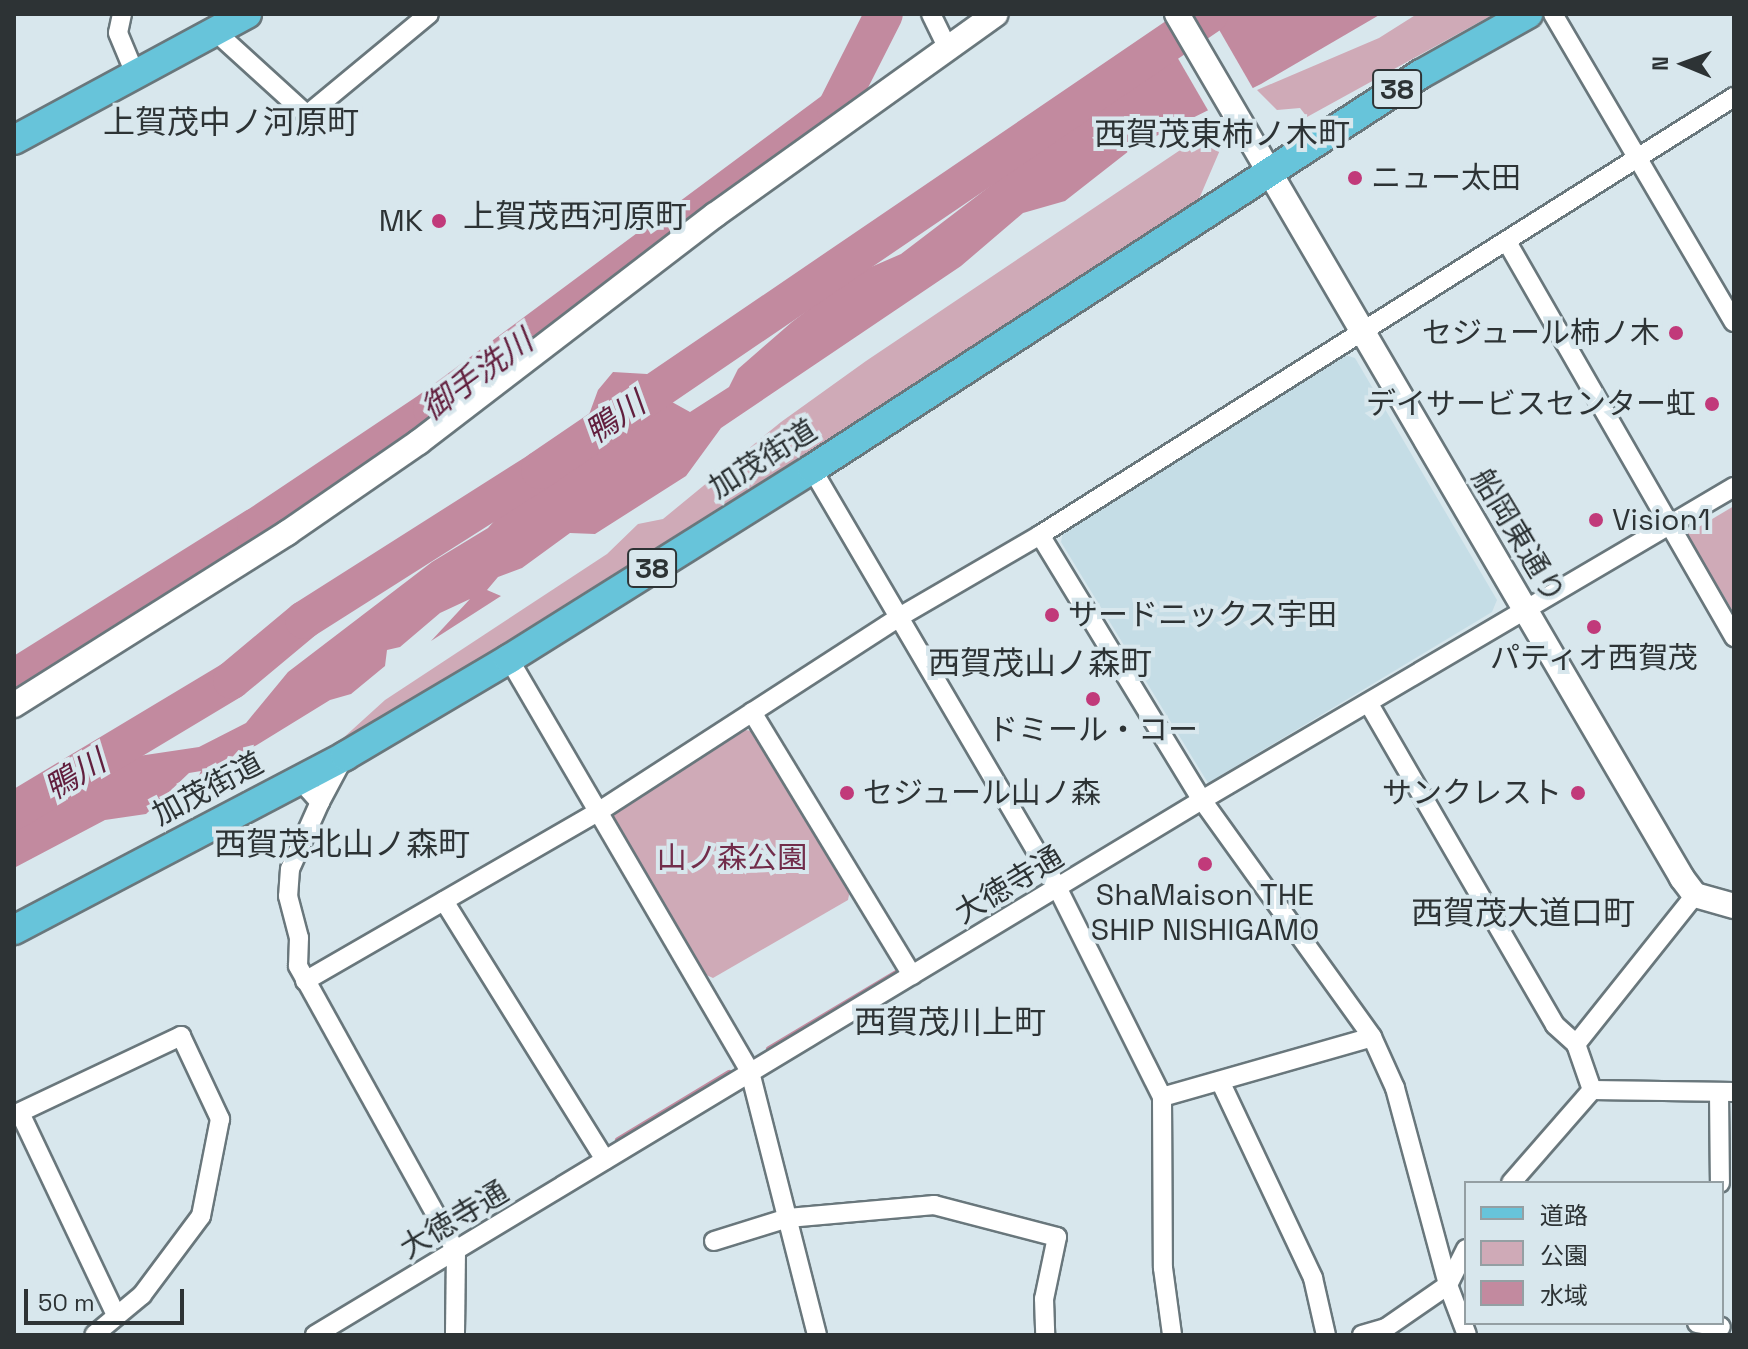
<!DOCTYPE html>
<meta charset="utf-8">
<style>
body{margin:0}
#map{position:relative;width:1748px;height:1349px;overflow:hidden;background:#d8e7ed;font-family:"Space Grotesk","Noto Sans JP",sans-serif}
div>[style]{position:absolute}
.built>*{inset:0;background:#c5dde6}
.green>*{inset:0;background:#cfaab7}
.water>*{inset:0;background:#c28a9f}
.pier>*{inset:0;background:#d8e7ed}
.stream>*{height:6px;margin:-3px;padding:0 3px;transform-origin:3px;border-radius:3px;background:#c28a9f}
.river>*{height:38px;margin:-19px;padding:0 19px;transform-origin:19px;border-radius:19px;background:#c28a9f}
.roads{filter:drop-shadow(2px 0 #69777c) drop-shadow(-2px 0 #69777c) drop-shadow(0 2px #69777c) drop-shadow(0 -2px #69777c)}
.street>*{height:18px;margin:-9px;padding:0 9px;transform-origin:9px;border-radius:9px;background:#fff}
.secondary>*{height:24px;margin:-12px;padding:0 12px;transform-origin:12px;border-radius:12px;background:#fff}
.primary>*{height:28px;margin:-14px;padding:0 14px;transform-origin:14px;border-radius:14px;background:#67c4da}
.dots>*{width:22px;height:22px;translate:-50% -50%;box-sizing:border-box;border:4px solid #d8e7ed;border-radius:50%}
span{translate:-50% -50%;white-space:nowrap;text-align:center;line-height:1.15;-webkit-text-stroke:8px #d8e7ed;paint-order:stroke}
.shield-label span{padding:2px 6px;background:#d8e7ed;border:2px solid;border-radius:6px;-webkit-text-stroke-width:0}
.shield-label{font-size:28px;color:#2d3335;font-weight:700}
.poi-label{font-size:30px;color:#2d3335}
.left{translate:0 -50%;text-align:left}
.right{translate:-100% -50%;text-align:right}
.street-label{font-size:30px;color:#2d3335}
.park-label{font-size:30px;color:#722d4b}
.neighbourhood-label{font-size:32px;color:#2d3335}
.water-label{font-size:32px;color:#621f3e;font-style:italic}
.frame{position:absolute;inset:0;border:16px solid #2d3335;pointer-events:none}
.legend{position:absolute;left:1464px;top:1181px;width:260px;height:144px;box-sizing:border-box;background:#d8e7ed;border:2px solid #949fa3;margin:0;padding:10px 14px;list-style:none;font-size:24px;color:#2d3335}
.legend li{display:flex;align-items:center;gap:16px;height:40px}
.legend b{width:40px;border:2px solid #949fa3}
.north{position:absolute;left:1644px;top:24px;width:80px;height:80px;-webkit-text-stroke:6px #d8e7ed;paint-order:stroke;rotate:271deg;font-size:22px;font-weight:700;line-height:32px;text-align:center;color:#2d3335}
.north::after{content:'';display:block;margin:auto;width:28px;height:36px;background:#2d3335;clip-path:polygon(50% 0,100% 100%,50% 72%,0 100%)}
.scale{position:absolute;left:24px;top:1289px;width:160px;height:36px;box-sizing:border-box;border:4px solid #2d3335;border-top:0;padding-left:10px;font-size:24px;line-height:28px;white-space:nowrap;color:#2d3335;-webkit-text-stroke:6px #d8e7ed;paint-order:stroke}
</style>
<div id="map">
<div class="built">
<div style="clip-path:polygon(1342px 354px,1355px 358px,1497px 600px,1492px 612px,1208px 783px,1061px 542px,1064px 528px)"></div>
</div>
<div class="green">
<div style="clip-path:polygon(1417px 14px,1494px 14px,1307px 117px,1300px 108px,1277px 110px,1257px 90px,1379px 38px)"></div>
<div style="clip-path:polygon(1219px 124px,1220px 150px,1199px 199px,718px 514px,345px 747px,342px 739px,385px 700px,607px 554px,638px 524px,663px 519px,781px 422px,866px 361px)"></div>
<div style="clip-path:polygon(1734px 506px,1734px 613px,1687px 534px)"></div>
<div style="clip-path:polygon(739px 729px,752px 731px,850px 890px,848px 900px,713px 978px,704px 974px,613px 823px,614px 811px)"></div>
</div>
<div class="water">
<div style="clip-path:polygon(1174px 14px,1381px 14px,1261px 84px,1134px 147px,1065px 201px,1023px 213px,961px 266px,721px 428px,686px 476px,595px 534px,570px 533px,522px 568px,498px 577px,487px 590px,501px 596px,431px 641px,470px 599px,440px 613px,400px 647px,387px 650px,385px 666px,351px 694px,330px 700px,195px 783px,201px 771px,189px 773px,146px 814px,105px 820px,14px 868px,14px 828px,104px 767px,132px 757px,199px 747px,246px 723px,288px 672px,432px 562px,488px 528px,506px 508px,535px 494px,587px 420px,598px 390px,613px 372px,647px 374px,672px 402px,690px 412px,729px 387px,738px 369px,792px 322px,855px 274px,901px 254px,1132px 78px,1171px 35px)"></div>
</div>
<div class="pier">
<div style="clip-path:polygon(1170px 14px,1210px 14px,1255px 92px,1209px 112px,1165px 36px)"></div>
</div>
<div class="stream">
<div style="left:769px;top:1049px;width:152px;rotate:-30.8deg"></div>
<div style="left:618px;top:1140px;width:130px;rotate:-31.1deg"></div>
</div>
<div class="river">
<div style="left:14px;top:678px;width:285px;rotate:-32deg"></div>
<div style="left:256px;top:527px;width:212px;rotate:-33.8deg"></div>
<div style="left:432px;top:409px;width:503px;rotate:-36.6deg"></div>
<div style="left:836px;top:109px;width:106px;rotate:-63.2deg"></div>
<div style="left:14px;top:811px;width:254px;rotate:-31deg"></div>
<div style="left:232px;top:680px;width:94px;rotate:-39.8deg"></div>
<div style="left:304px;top:620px;width:280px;rotate:-32.4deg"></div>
<div style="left:540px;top:470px;width:810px;rotate:-34.24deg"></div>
</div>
<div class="roads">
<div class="street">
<div style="left:122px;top:14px;width:19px;rotate:102deg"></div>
<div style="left:118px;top:33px;width:47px;rotate:67.3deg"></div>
<div style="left:931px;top:14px;width:39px;rotate:64deg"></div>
<div style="left:1553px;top:14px;width:357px;rotate:59.6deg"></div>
<div style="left:217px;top:33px;width:122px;rotate:42.3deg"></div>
<div style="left:307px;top:115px;width:158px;rotate:-39.6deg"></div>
<div style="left:1507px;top:242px;width:456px;rotate:60.1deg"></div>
<div style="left:812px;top:469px;width:487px;rotate:59.6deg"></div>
<div style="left:1058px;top:889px;width:233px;rotate:63.4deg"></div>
<div style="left:1162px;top:1097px;width:218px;rotate:-15.9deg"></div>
<div style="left:1040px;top:535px;width:311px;rotate:58.6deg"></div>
<div style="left:1202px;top:800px;width:292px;rotate:54.3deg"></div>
<div style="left:1372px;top:1037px;width:56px;rotate:65.7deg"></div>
<div style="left:1395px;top:1088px;width:204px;rotate:74.9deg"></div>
<div style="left:1448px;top:1285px;width:75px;rotate:145.3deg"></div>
<div style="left:1386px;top:1328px;width:25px;rotate:164deg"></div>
<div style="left:509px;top:659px;width:478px;rotate:59.7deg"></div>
<div style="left:750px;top:1072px;width:271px;rotate:75.7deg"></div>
<div style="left:1369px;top:704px;width:371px;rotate:59.9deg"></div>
<div style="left:1555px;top:1025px;width:28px;rotate:42deg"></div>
<div style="left:752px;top:712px;width:308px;rotate:58.7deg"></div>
<div style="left:300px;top:780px;width:30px;rotate:48deg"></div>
<div style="left:320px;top:802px;width:73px;rotate:114.1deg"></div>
<div style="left:290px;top:869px;width:27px;rotate:94deg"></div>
<div style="left:288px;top:896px;width:43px;rotate:75.3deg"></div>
<div style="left:299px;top:938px;width:28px;rotate:92deg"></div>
<div style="left:298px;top:966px;width:326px;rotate:61deg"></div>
<div style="left:456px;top:1251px;width:84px;rotate:90.7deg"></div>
<div style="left:320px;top:802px;width:49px;rotate:-61.9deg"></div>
<div style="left:1695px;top:895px;width:191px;rotate:128.6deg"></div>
<div style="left:1576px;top:1044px;width:49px;rotate:70.8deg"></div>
<div style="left:1592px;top:1090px;width:142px;rotate:0.8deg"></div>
<div style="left:444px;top:901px;width:305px;rotate:58.1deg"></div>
<div style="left:305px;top:981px;width:338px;rotate:-30deg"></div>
<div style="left:598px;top:812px;width:361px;rotate:-32.9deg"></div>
<div style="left:901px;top:616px;width:161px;rotate:-30.2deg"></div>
<div style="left:1040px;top:535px;width:821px;rotate:-32.26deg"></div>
<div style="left:1220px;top:1081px;width:218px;rotate:64.7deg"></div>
<div style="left:1313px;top:1278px;width:58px;rotate:77.2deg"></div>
<div style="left:1719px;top:1093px;width:90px;rotate:89.4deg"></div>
<div style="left:1162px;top:1097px;width:171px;rotate:89.7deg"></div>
<div style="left:1163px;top:1268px;width:68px;rotate:82.3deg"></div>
<div style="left:20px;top:1113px;width:224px;rotate:64.6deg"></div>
<div style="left:14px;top:1115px;width:185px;rotate:-25.3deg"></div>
<div style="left:181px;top:1036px;width:92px;rotate:64.8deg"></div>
<div style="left:220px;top:1119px;width:99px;rotate:101.1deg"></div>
<div style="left:201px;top:1216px;width:99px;rotate:126.8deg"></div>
<div style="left:142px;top:1295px;width:62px;rotate:140.2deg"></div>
<div style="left:1511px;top:1183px;width:123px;rotate:-48.9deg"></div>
<div style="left:714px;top:1241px;width:77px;rotate:-17.3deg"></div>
<div style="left:788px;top:1218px;width:147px;rotate:-5.1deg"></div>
<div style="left:934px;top:1205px;width:127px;rotate:14.6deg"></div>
<div style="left:1057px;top:1237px;width:63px;rotate:101.8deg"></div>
<div style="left:1044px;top:1299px;width:36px;rotate:88deg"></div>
<div style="left:1466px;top:1249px;width:40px;rotate:116.6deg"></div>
<div style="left:1448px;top:1285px;width:53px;rotate:69.2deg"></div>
<div style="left:1697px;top:1323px;width:24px;rotate:9deg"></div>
<div style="left:315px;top:1335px;width:1036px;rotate:-31.1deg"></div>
<div style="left:1202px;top:800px;width:617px;rotate:-30.47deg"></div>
</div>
<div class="secondary">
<div style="left:1177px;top:14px;width:1001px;rotate:59.69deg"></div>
<div style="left:1682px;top:878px;width:21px;rotate:53deg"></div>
<div style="left:1695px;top:895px;width:41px;rotate:15.8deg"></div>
<div style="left:14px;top:705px;width:323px;rotate:-32.2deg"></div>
<div style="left:287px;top:533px;width:160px;rotate:-34.6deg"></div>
<div style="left:419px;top:442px;width:373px;rotate:-37.5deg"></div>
<div style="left:715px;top:215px;width:345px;rotate:-35.6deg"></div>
</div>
<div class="primary">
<div style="left:14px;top:140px;width:265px;rotate:-28.4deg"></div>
<div style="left:14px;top:930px;width:374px;rotate:-27.7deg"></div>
<div style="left:345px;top:756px;width:191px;rotate:-30.6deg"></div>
<div style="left:509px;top:659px;width:358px;rotate:-32.1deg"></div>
<div style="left:812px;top:469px;width:726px;rotate:-32.97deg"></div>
<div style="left:1421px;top:74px;width:123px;rotate:-29.3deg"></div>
</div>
</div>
<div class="dots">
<div style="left:1355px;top:178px;background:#c13a7a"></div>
<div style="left:439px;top:221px;background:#c13a7a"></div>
<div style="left:1676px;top:333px;background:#c13a7a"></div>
<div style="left:1712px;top:404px;background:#c13a7a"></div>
<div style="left:1596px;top:520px;background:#c13a7a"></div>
<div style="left:1052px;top:615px;background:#c13a7a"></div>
<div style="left:1594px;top:627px;background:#c13a7a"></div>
<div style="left:1093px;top:699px;background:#c13a7a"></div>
<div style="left:847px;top:793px;background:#c13a7a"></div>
<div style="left:1578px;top:793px;background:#c13a7a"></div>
<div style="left:1205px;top:864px;background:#c13a7a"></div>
</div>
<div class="shield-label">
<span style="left:1397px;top:89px">38</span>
<span style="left:652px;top:568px">38</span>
</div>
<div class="poi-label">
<span class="left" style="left:1371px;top:178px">ニュー太田</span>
<span class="right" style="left:423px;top:221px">MK</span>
<span class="right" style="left:1660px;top:333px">セジュール柿ノ木</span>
<span class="right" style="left:1696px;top:404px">デイサービスセンター虹</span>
<span class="left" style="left:1612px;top:520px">Vision1</span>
<span class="left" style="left:1068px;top:615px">サードニックス宇田</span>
<span style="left:1594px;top:658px">パティオ西賀茂</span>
<span style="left:1093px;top:730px">ドミール・コー</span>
<span class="left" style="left:863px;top:793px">セジュール山ノ森</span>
<span class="right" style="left:1562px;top:793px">サンクレスト</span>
<span style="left:1205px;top:912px">ShaMaison THE<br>SHIP NISHIGAMO</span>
</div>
<div class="street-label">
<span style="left:763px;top:459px;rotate:-32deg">加茂街道</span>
<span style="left:1518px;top:536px;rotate:59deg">船岡東通り</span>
<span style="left:208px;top:789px;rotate:-28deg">加茂街道</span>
<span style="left:1009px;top:885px;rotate:-31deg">大徳寺通</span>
<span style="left:454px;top:1220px;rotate:-31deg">大徳寺通</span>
</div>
<div class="park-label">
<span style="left:732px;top:858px">山ノ森公園</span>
</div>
<div class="neighbourhood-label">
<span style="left:231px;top:122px">上賀茂中ノ河原町</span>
<span style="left:1222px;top:134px">西賀茂東柿ノ木町</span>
<span style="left:575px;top:216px">上賀茂西河原町</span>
<span style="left:1040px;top:663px">西賀茂山ノ森町</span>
<span style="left:342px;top:844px">西賀茂北山ノ森町</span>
<span style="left:1523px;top:913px">西賀茂大道口町</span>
<span style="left:950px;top:1022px">西賀茂川上町</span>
</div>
<div class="water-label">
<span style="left:477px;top:375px;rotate:-36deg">御手洗川</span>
<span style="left:615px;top:418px;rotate:-34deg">鴨川</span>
<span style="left:75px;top:775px;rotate:-31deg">鴨川</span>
</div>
<div class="frame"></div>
<ul class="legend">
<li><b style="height:10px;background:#67c4da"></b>道路</li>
<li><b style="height:22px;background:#cfaab7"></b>公園</li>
<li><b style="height:22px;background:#c28a9f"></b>水域</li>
</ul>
<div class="north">N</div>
<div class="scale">50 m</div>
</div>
